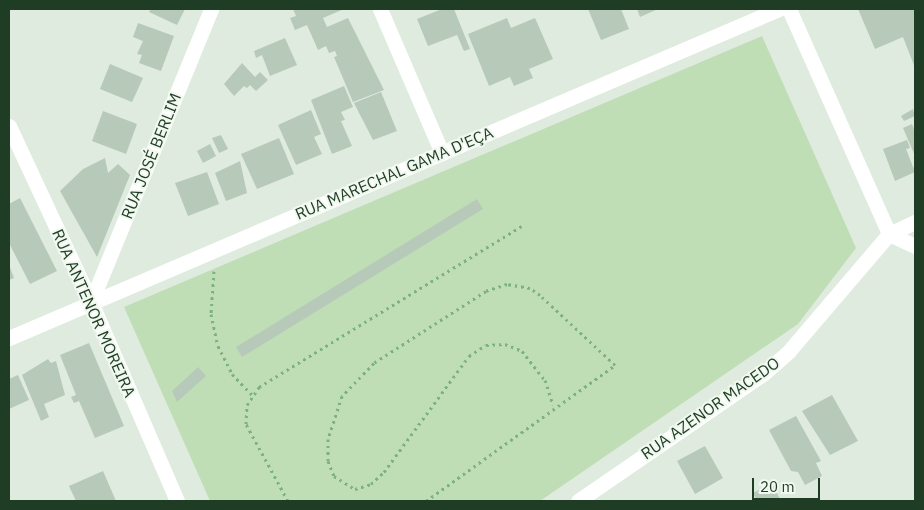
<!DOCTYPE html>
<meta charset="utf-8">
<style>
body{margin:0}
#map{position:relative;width:924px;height:510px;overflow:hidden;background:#dfebdf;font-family:"IBM Plex Sans",sans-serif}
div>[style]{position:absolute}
.green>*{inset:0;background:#c0deb6}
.building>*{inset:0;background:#b7c9b8}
.path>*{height:3px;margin-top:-1.5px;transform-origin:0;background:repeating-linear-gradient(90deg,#7db185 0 2.5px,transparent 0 6.5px)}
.minor>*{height:15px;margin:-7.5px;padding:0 7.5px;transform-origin:7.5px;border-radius:7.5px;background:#fff}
span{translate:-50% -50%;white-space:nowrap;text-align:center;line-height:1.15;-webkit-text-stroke:4px #f0f8ef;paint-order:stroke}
.street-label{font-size:16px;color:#1f3c25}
.frame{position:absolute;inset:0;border:10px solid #1f3c25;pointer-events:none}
.scale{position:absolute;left:752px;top:478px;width:68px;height:22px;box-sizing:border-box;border:2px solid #1f3c25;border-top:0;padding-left:6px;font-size:15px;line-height:18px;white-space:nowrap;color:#1f3c25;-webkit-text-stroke:4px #f0f8ef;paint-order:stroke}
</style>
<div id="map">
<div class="green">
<div style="clip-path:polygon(762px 36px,856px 248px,798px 324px,540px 501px,210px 501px,124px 307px)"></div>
</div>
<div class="building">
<div style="clip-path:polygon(151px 9px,185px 9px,177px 25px,149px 12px)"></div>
<div style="clip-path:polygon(293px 9px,344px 9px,323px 18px,327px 27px,348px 18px,384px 90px,353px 102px,334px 57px,337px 56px,335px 51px,329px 53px,326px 46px,318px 50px,307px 25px,295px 30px,290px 18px,296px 16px)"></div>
<div style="clip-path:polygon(442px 9px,454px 9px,470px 49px,464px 51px,457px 35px,428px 46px,417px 19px)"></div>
<div style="clip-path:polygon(588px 9px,621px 9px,629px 29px,601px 40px)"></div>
<div style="clip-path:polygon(637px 9px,658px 9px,640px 17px)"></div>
<div style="clip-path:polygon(858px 9px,915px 9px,915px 68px,903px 37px,875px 49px)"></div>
<div style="clip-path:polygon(507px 18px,511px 28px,535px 18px,553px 59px,529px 69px,533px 78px,514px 86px,510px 77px,489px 86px,468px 34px)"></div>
<div style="clip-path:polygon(138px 23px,174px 36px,161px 71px,139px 63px,142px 55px,137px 54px,143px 41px,133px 37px)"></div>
<div style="clip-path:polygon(285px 38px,297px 65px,270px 76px,262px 55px,256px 58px,254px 51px)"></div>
<div style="clip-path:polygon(242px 63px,255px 77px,260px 72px,268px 80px,256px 91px,250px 85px,247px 88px,244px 86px,234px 96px,224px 84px)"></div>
<div style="clip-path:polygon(110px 64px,143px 78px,132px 102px,100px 89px)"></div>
<div style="clip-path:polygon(344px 86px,353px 107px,341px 112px,345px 120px,341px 121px,352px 146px,332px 154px,311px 100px)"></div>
<div style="clip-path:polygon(381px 92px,397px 131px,373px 140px,354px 103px)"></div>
<div style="clip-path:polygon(913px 109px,915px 116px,904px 121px,901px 116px)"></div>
<div style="clip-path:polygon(311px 110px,321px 134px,314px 137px,322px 154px,296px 165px,278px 125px)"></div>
<div style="clip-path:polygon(103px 111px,137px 124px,126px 154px,92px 141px)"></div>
<div style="clip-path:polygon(912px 124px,915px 132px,915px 156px,903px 128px)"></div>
<div style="clip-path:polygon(221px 135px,228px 149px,219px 153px,212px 138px)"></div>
<div style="clip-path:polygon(279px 138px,294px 174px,257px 189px,241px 154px)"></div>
<div style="clip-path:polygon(907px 140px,910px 148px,906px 149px,915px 172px,895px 181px,883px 149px)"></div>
<div style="clip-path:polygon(210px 144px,216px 156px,203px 163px,197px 151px)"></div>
<div style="clip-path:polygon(105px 158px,108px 173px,118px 164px,130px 175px,97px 257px,60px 191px,83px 169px)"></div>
<div style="clip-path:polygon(240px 161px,247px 193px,226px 201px,215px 173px)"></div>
<div style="clip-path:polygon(207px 172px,219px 204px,188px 216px,175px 183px)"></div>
<div style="clip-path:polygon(20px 198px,57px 271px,30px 284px,9px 243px,9px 204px)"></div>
<div style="clip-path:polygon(477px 199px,483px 209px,242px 357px,236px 347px)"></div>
<div style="clip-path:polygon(9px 265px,14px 278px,9px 280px)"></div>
<div style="clip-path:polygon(89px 343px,124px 426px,95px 438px,79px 401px,74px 403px,71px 397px,76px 395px,60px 355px)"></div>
<div style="clip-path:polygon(48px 359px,51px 363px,56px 361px,65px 395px,44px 404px,49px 417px,41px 421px,22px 375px)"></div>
<div style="clip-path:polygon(198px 367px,206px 376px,177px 402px,172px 391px)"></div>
<div style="clip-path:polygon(18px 375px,29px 400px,9px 409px,9px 379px)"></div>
<div style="clip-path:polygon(832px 395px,858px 441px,830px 455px,802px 411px)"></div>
<div style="clip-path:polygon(796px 416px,821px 461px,816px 463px,822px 476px,805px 485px,798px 472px,791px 471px,769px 430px)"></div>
<div style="clip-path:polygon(705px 446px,723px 478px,695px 494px,677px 461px)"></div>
<div style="clip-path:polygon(103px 471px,116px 501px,76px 501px,69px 486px)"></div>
<div style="clip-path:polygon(772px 483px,781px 501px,757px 501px,753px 493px)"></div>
</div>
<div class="path">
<div style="left:214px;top:271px;width:43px;rotate:94deg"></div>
<div style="left:211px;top:314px;width:33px;rotate:78deg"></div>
<div style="left:218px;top:346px;width:31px;rotate:63deg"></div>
<div style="left:232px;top:374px;width:29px;rotate:46deg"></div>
<div style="left:288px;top:501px;width:88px;rotate:-118.6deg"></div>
<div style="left:246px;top:424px;width:19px;rotate:-87deg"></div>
<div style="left:247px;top:405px;width:22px;rotate:-56deg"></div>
<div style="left:259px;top:387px;width:308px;rotate:-31.5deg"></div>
<div style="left:426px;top:501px;width:233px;rotate:-35.7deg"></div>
<div style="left:615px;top:365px;width:103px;rotate:-137deg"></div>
<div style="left:540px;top:295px;width:12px;rotate:-145deg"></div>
<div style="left:530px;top:288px;width:23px;rotate:-170deg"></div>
<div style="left:507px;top:284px;width:22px;rotate:162deg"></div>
<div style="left:486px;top:291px;width:133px;rotate:147.3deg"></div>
<div style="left:374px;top:363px;width:46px;rotate:134.1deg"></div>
<div style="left:342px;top:396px;width:45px;rotate:108deg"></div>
<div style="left:328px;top:439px;width:22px;rotate:90deg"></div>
<div style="left:328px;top:461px;width:16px;rotate:68deg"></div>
<div style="left:334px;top:476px;width:25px;rotate:32deg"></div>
<div style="left:355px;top:489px;width:17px;rotate:-17deg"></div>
<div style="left:371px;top:484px;width:18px;rotate:-43deg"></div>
<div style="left:384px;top:472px;width:144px;rotate:-53.8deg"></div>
<div style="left:469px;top:356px;width:20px;rotate:-33deg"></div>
<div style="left:486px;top:345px;width:19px;rotate:-3deg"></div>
<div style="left:505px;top:344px;width:18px;rotate:22deg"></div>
<div style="left:522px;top:351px;width:37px;rotate:52deg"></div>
<div style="left:545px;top:380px;width:26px;rotate:72deg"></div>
</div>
<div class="minor">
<div style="left:380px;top:9px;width:157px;rotate:66.7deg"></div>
<div style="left:789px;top:9px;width:246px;rotate:66deg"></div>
<div style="left:9px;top:126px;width:194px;rotate:65deg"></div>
<div style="left:91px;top:302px;width:217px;rotate:66.6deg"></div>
<div style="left:889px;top:234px;width:29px;rotate:25deg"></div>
<div style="left:91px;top:302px;width:317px;rotate:-67.7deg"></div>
<div style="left:9px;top:338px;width:837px;rotate:-23.14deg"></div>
<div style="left:578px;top:501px;width:226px;rotate:-34.5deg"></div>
<div style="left:764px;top:373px;width:33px;rotate:-41deg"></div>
<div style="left:789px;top:351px;width:154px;rotate:-49.5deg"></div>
<div style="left:889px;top:234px;width:29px;rotate:-25deg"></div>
</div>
<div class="street-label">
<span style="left:151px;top:156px;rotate:-68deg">RUA JOSÉ BERLIM</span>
<span style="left:394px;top:173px;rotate:-23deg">RUA MARECHAL GAMA D'EÇA</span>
<span style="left:94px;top:313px;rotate:66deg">RUA ANTENOR MOREIRA</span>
<span style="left:710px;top:408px;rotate:-35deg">RUA AZENOR MACEDO</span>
</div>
<div class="frame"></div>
<div class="scale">20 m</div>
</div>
